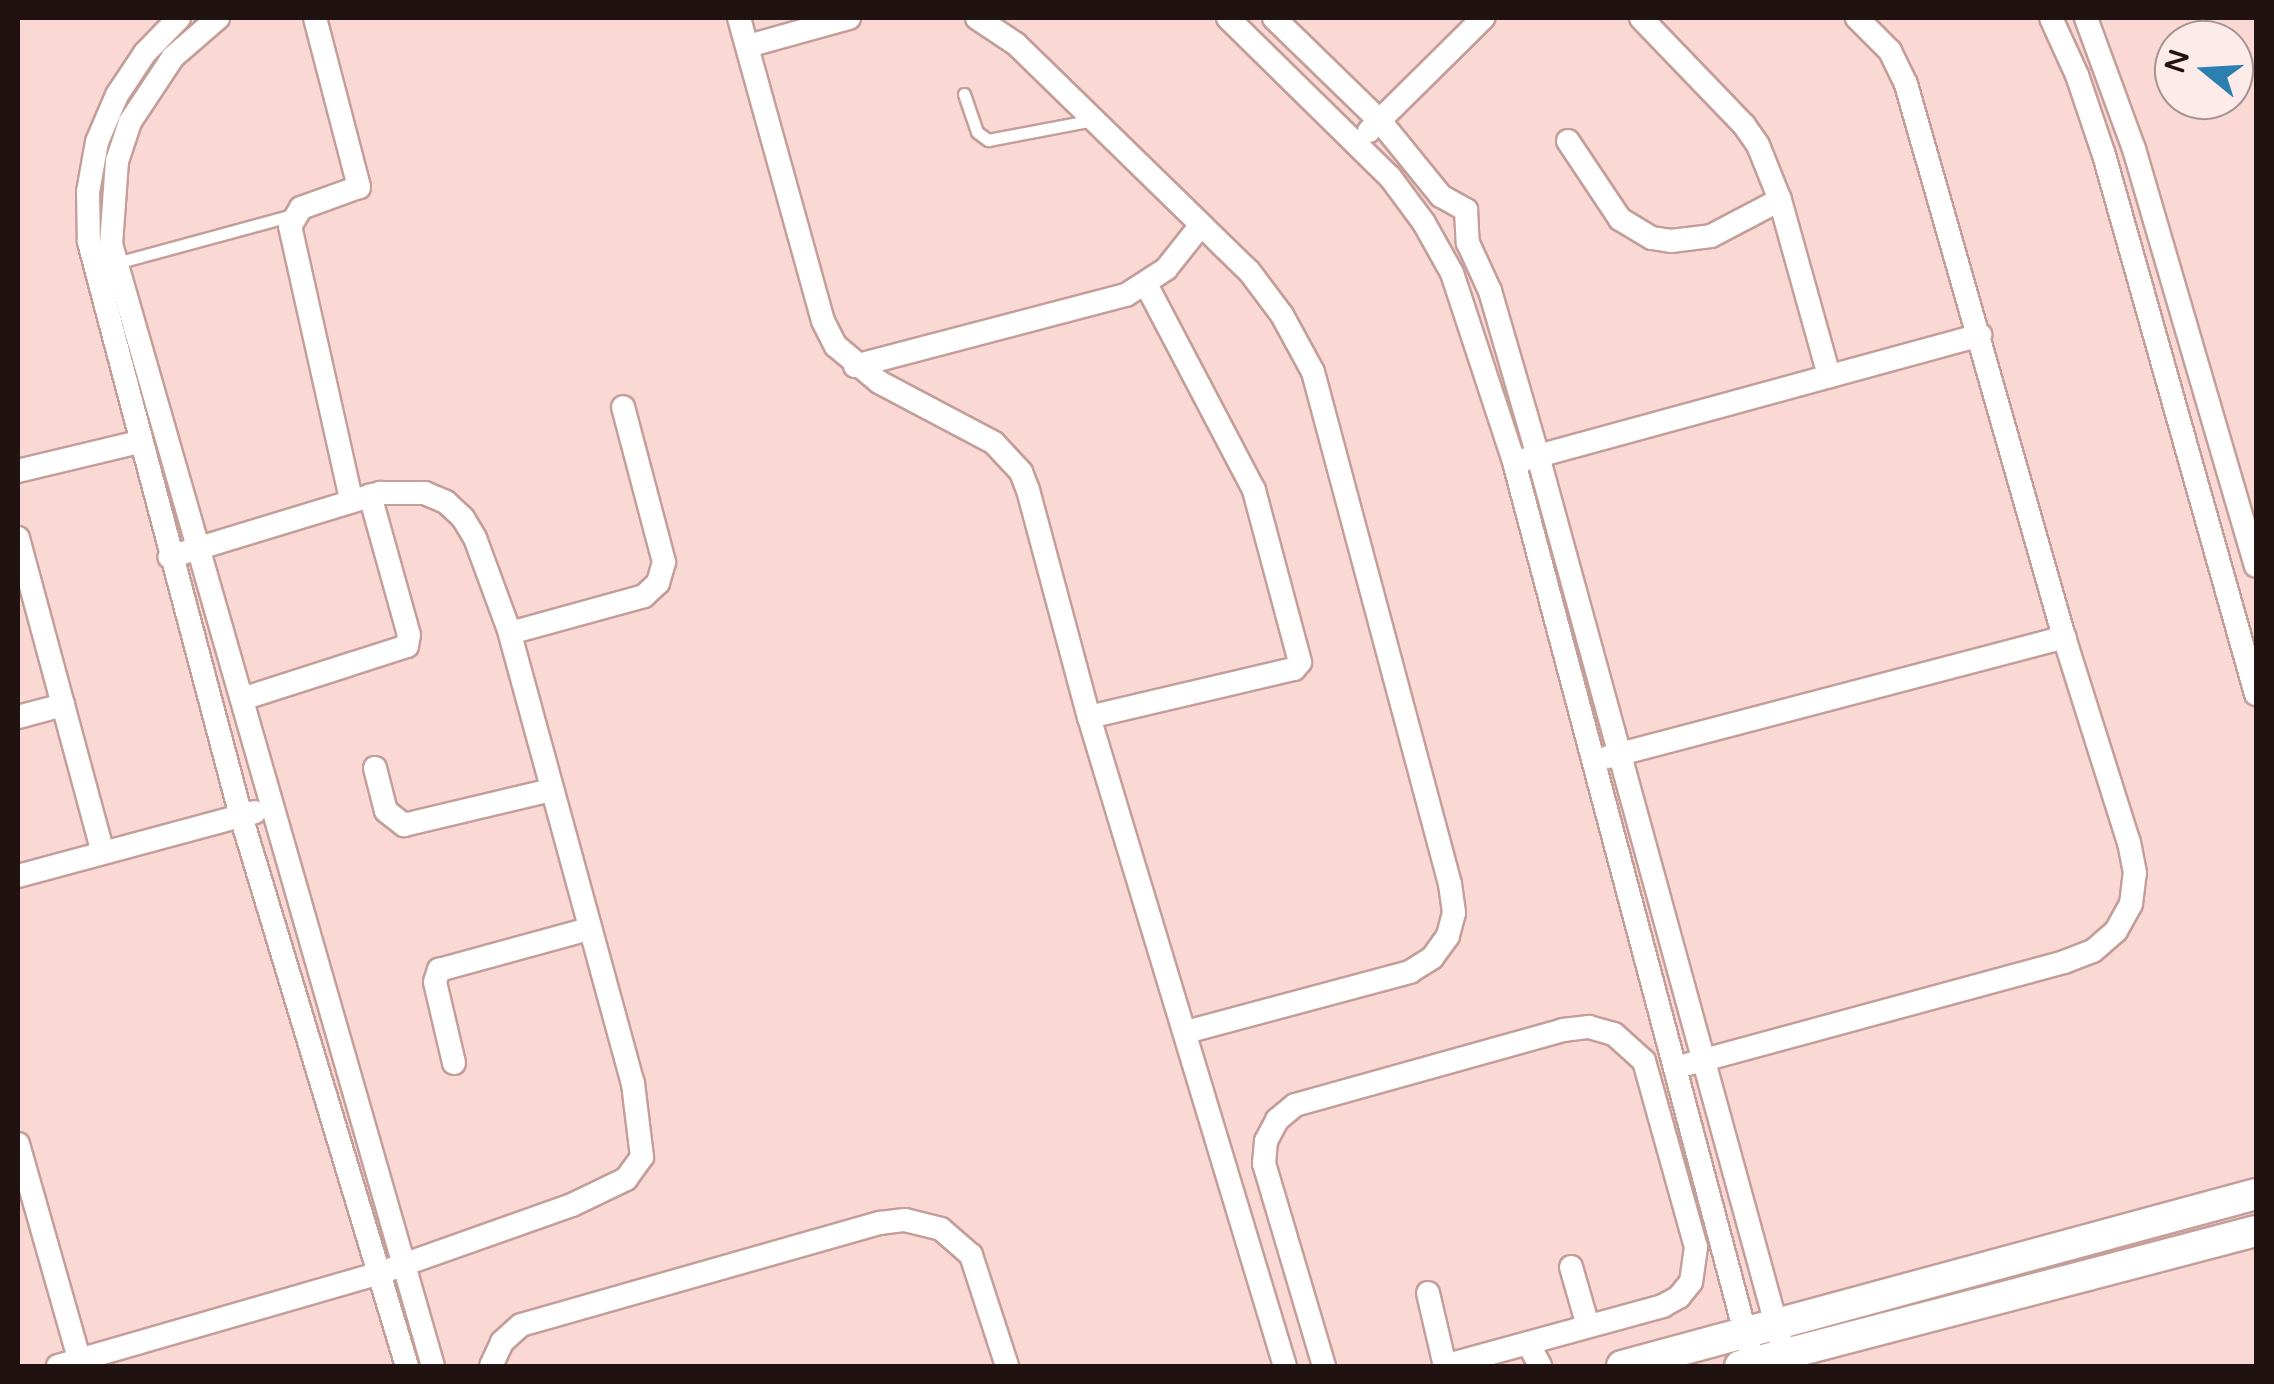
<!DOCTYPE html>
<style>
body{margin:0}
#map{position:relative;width:2274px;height:1384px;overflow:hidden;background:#fad9d5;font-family:"Varela Round",sans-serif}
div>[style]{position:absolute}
.roads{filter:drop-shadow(2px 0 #c49e99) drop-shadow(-2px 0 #c49e99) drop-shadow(0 2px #c49e99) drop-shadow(0 -2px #c49e99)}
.lane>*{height:11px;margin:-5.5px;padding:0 5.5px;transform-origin:5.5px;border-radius:5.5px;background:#fff}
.street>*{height:22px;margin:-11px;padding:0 11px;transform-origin:11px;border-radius:11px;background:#fff}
.secondary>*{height:30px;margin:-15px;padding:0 15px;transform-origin:15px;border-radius:15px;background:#fff}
span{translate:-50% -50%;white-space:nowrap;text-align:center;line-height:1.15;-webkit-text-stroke:8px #fcebe9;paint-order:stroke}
.frame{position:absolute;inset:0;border:20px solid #1f1210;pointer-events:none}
.north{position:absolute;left:2154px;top:20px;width:100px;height:100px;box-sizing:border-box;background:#fcebe9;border:2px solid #a49492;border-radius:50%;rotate:288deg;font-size:28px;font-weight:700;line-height:40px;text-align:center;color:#1f1210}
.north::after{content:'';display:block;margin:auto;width:35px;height:45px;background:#2c80b0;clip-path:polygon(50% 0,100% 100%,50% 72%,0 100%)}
</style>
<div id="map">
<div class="roads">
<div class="lane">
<div style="left:964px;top:94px;width:40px;rotate:71.1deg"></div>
<div style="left:977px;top:132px;width:14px;rotate:36deg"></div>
<div style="left:988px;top:140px;width:108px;rotate:-10.7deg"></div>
<div style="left:116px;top:263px;width:183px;rotate:-15.2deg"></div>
</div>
<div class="street">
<div style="left:179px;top:18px;width:49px;rotate:134.2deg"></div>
<div style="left:145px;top:53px;width:50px;rotate:123.7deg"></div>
<div style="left:117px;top:95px;width:51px;rotate:113.1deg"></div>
<div style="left:97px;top:142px;width:51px;rotate:100.2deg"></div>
<div style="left:88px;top:192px;width:50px;rotate:88.9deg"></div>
<div style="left:89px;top:242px;width:594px;rotate:75.17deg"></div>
<div style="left:241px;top:816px;width:575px;rotate:73.21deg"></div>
<div style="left:218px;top:18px;width:60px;rotate:139.1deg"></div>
<div style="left:173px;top:57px;width:78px;rotate:123.5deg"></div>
<div style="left:130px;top:122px;width:41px;rotate:108.4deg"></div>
<div style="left:117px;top:161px;width:83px;rotate:94.1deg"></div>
<div style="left:111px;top:244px;width:1167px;rotate:73.99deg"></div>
<div style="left:315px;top:18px;width:175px;rotate:75.4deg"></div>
<div style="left:359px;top:187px;width:62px;rotate:160.1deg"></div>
<div style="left:301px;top:208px;width:21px;rotate:121deg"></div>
<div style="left:290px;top:226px;width:280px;rotate:77.4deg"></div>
<div style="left:739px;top:18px;width:314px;rotate:74.5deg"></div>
<div style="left:823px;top:321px;width:28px;rotate:63deg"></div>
<div style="left:836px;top:346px;width:56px;rotate:39.9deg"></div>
<div style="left:879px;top:382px;width:130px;rotate:27.9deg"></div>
<div style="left:994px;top:443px;width:40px;rotate:47deg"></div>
<div style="left:1021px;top:472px;width:19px;rotate:69deg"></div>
<div style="left:1028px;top:490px;width:235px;rotate:75deg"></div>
<div style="left:1089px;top:717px;width:678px;rotate:73.2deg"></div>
<div style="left:977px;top:18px;width:47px;rotate:33.7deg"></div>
<div style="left:1016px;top:44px;width:325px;rotate:44.3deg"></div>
<div style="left:1249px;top:271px;width:55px;rotate:53.1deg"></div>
<div style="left:1282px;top:315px;width:65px;rotate:61.5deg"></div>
<div style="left:1313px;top:372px;width:530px;rotate:75.02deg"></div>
<div style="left:1450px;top:884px;width:29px;rotate:82deg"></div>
<div style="left:1454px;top:913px;width:24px;rotate:105deg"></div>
<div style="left:1448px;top:936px;width:27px;rotate:126deg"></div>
<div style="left:1432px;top:958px;width:26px;rotate:148deg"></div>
<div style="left:1410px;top:972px;width:232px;rotate:165deg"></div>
<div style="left:1228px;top:18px;width:227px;rotate:44.5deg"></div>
<div style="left:1390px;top:177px;width:57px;rotate:53.5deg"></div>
<div style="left:1424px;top:223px;width:57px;rotate:60.8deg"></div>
<div style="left:1452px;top:273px;width:199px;rotate:71.8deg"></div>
<div style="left:1514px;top:462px;width:916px;rotate:75.13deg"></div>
<div style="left:1274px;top:18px;width:148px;rotate:44.2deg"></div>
<div style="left:1380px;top:121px;width:97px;rotate:50.9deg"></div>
<div style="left:1441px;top:196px;width:29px;rotate:29deg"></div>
<div style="left:1466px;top:210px;width:33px;rotate:87deg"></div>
<div style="left:1468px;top:243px;width:53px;rotate:65.4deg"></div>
<div style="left:1490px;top:291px;width:172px;rotate:73.8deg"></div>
<div style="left:1538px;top:456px;width:916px;rotate:74.67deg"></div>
<div style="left:1641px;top:18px;width:149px;rotate:46.1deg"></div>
<div style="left:1744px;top:125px;width:24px;rotate:55deg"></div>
<div style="left:1758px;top:145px;width:59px;rotate:68.2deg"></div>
<div style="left:1780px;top:200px;width:183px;rotate:74.4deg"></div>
<div style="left:2051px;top:18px;width:63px;rotate:65.5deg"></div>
<div style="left:2077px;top:75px;width:84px;rotate:71.4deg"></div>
<div style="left:2104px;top:155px;width:560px;rotate:74.25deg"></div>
<div style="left:2086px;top:18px;width:140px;rotate:69.9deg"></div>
<div style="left:2134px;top:149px;width:434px;rotate:73.7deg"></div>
<div style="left:748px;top:46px;width:105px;rotate:-15.5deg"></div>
<div style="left:1369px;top:131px;width:161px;rotate:-44.7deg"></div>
<div style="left:1568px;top:141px;width:94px;rotate:56.3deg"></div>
<div style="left:1620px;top:219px;width:37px;rotate:31deg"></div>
<div style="left:1652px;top:238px;width:19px;rotate:9deg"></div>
<div style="left:1671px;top:241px;width:40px;rotate:-7.1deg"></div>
<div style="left:1711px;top:236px;width:78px;rotate:-27.6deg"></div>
<div style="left:855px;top:366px;width:280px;rotate:-14.7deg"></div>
<div style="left:1126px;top:295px;width:48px;rotate:-33deg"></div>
<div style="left:1166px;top:269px;width:56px;rotate:-51.5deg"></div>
<div style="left:1527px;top:459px;width:470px;rotate:-15.3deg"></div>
<div style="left:18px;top:471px;width:124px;rotate:-13.5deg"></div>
<div style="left:18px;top:538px;width:325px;rotate:74.9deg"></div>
<div style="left:510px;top:633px;width:139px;rotate:-15.4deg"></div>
<div style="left:644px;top:596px;width:19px;rotate:-43deg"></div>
<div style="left:658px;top:583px;width:22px;rotate:-74deg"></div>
<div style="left:664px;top:562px;width:160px;rotate:-104.8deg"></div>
<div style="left:242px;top:699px;width:173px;rotate:-17.8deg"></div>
<div style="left:407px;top:646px;width:11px;rotate:-80deg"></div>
<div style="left:409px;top:635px;width:145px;rotate:-105.6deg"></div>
<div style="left:18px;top:717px;width:47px;rotate:-14.9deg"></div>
<div style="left:1089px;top:717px;width:211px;rotate:-13.2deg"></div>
<div style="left:1294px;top:669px;width:9px;rotate:-49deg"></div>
<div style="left:1300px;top:662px;width:178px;rotate:-105deg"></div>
<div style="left:1254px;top:490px;width:233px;rotate:-117.7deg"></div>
<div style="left:1608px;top:757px;width:472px;rotate:-14.7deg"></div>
<div style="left:375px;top:768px;width:44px;rotate:75.7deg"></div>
<div style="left:386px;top:811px;width:23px;rotate:38deg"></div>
<div style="left:404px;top:825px;width:151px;rotate:-13.4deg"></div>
<div style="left:18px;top:876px;width:245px;rotate:-15.1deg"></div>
<div style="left:454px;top:1063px;width:83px;rotate:-103.2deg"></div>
<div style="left:435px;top:982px;width:13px;rotate:-72deg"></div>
<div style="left:439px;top:970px;width:156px;rotate:-15.3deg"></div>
<div style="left:1689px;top:1064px;width:389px;rotate:-15.2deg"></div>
<div style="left:2064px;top:962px;width:31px;rotate:-21deg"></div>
<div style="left:2093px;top:951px;width:30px;rotate:-41deg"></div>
<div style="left:2116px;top:931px;width:31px;rotate:-61deg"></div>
<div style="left:2131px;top:904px;width:31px;rotate:-83deg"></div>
<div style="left:2135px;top:873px;width:31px;rotate:-101deg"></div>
<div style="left:2129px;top:843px;width:216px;rotate:-107.5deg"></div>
<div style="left:2064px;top:637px;width:575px;rotate:-105.95deg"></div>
<div style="left:1906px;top:84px;width:37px;rotate:-116deg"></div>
<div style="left:1890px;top:51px;width:47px;rotate:-135deg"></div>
<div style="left:18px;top:1144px;width:226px;rotate:74.1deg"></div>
<div style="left:1571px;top:1267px;width:61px;rotate:73.9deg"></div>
<div style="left:1428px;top:1293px;width:75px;rotate:76.9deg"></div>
<div style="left:1528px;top:1343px;width:26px;rotate:62deg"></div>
<div style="left:58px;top:1366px;width:335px;rotate:-16.1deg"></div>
<div style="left:380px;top:1273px;width:204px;rotate:-19.5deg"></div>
<div style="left:572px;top:1205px;width:60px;rotate:-25.7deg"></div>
<div style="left:626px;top:1179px;width:27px;rotate:-54deg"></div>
<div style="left:642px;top:1157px;width:74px;rotate:-97deg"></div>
<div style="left:633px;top:1084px;width:467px;rotate:-105.3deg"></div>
<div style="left:510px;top:633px;width:101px;rotate:-110.2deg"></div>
<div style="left:475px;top:538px;width:23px;rotate:-121deg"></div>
<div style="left:463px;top:518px;width:23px;rotate:-137deg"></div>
<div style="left:446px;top:502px;width:23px;rotate:-157deg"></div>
<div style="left:425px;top:493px;width:45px;rotate:180deg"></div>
<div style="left:380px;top:493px;width:220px;rotate:163.1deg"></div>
<div style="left:491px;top:1366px;width:26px;rotate:-65deg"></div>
<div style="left:502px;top:1342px;width:25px;rotate:-42deg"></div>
<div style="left:521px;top:1325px;width:373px;rotate:-15.9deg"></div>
<div style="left:880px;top:1223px;width:25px;rotate:-7deg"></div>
<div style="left:905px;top:1220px;width:37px;rotate:14deg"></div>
<div style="left:941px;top:1229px;width:40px;rotate:41deg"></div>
<div style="left:971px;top:1255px;width:117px;rotate:72deg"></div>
<div style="left:1324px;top:1366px;width:211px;rotate:-106.5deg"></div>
<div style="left:1264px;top:1164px;width:23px;rotate:-85deg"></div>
<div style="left:1266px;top:1141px;width:24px;rotate:-62deg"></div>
<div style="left:1277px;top:1120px;width:23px;rotate:-40deg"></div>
<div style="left:1295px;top:1105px;width:278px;rotate:-15.6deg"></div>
<div style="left:1563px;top:1030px;width:26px;rotate:-7deg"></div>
<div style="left:1589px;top:1027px;width:26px;rotate:16deg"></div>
<div style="left:1614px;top:1034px;width:40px;rotate:42deg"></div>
<div style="left:1644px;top:1061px;width:193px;rotate:74.4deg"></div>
<div style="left:1696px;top:1247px;width:35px;rotate:98deg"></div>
<div style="left:1691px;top:1282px;width:19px;rotate:129deg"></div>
<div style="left:1679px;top:1297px;width:18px;rotate:151deg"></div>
<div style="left:1663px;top:1306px;width:227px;rotate:164.7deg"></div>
</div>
<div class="secondary">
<div style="left:1622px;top:1366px;width:657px;rotate:-15.18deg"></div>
<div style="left:1740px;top:1366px;width:533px;rotate:-14.66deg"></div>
</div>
</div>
<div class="frame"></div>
<div class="north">N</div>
</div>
